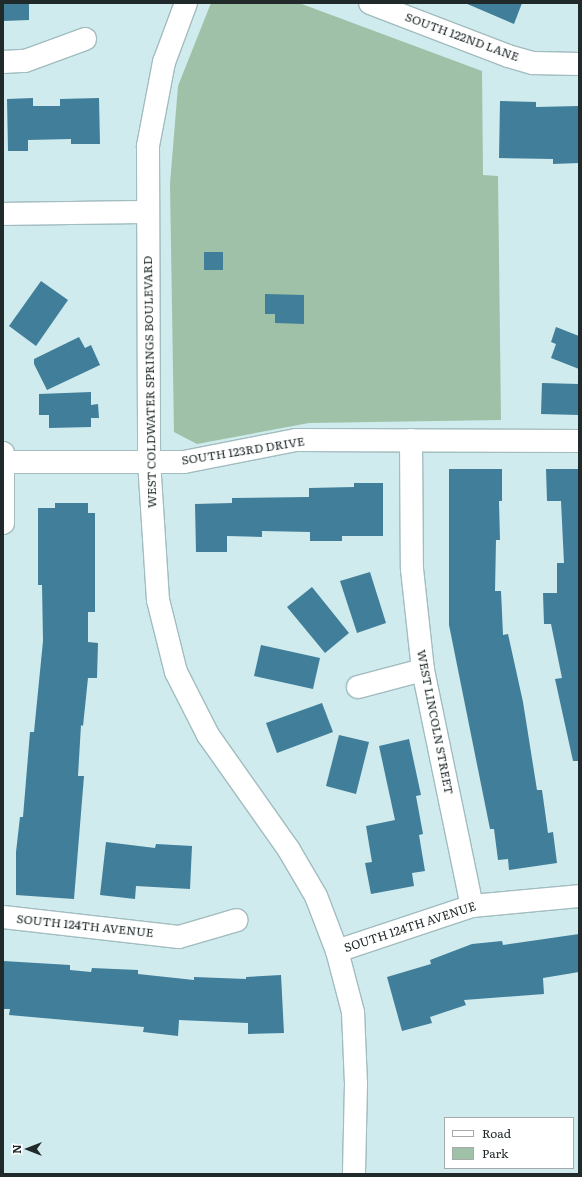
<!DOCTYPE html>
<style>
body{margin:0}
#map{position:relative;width:582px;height:1177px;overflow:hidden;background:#cfebed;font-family:Literata,serif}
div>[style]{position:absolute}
.green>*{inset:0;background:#9fc1a7}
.building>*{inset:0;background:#407e9a}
.roads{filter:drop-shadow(1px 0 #a2bcbf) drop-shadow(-1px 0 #a2bcbf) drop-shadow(0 1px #a2bcbf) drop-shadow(0 -1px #a2bcbf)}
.minor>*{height:22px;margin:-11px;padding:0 11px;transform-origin:11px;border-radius:11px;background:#fff}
span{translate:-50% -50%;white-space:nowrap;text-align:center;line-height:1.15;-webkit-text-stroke:3px #fff;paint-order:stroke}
.street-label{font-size:12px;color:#202a2b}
.frame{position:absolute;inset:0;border:4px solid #202a2b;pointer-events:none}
.legend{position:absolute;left:444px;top:1117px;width:130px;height:52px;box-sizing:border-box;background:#fff;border:1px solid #a6aaaa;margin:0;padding:5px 7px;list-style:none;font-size:12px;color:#202a2b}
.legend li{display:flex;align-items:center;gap:8px;height:20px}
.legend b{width:20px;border:1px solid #a6aaaa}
.north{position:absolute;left:8px;top:1129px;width:40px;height:40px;-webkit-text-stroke:3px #fff;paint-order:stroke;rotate:270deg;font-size:11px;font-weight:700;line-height:16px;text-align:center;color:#202a2b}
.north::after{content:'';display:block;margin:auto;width:14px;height:18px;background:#202a2b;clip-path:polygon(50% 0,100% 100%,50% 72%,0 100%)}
</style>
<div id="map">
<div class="green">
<div style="clip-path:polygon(211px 3px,299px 3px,482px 71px,483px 175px,498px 176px,501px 420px,309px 423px,197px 444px,174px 432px,170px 184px,178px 86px)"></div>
</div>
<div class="building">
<div style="clip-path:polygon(3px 3px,29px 3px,29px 20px,3px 21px)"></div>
<div style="clip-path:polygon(465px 3px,522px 3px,514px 24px)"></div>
<div style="clip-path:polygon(33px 98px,33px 106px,60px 106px,60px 99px,99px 98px,100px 144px,71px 144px,71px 139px,28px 140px,28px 151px,8px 151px,7px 99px)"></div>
<div style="clip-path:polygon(500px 101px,536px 102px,536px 107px,579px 106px,579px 163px,553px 164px,553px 159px,499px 158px)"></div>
<div style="clip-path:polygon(204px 252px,223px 252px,223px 270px,204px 270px)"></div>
<div style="clip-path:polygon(41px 281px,68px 300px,36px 346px,9px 326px)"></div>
<div style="clip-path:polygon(265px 294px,304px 295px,304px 324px,275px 323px,275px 314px,265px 314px)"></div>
<div style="clip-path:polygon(556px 327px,579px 336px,579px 369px,551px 358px,556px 344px,551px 342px)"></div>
<div style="clip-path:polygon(79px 337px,85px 348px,91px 345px,100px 365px,47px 390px,34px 364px,34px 359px)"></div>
<div style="clip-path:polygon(542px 383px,579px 384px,579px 415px,541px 414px)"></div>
<div style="clip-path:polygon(91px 392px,91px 405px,98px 404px,99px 418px,91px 418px,91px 427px,49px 428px,49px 415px,39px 415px,39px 394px)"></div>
<div style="clip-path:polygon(449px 469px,502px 469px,502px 501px,499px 501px,500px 540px,496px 540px,495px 591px,501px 591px,503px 635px,508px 634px,523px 702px,537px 790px,542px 790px,548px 833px,553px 832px,557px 863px,509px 870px,508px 859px,498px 860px,494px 829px,490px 829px,449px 625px)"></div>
<div style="clip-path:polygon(546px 469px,579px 469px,579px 761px,573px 761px,555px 679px,562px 678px,551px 624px,544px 624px,543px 593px,557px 593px,557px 563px,564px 563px,561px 501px,547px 501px)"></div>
<div style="clip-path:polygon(354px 483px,383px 483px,383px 536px,342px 536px,342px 541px,310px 541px,310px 532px,262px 531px,262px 537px,227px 536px,227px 552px,196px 552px,195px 504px,232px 503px,232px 498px,309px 497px,309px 488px,354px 487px)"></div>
<div style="clip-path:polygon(55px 503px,88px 503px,88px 513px,95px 513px,95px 612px,88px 612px,88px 642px,98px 643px,97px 678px,88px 678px,83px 726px,81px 725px,78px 776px,84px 776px,74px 899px,16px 895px,16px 852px,20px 817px,23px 817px,30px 732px,34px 732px,43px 641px,42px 585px,38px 585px,38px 508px,55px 508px)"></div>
<div style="clip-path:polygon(370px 572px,386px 623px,357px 633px,340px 581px)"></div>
<div style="clip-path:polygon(312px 587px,349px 633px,325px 653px,287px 607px)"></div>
<div style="clip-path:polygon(261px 645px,320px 658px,313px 689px,254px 676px)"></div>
<div style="clip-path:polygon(322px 703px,333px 732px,277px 753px,266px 723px)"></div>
<div style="clip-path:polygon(339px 735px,369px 742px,356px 794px,326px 786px)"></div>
<div style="clip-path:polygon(409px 739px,421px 795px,416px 796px,423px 834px,419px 835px,425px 871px,412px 873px,414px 886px,371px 894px,365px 863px,372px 862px,366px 826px,395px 820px,379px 746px)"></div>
<div style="clip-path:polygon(106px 842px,155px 848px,156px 844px,192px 846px,190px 889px,136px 886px,135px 899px,100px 895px)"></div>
<div style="clip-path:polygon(579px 934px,579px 972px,543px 978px,544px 994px,464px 1000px,466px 1005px,430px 1017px,432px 1023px,402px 1031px,387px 977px,431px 964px,430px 960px,472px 944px,502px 941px,503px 945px)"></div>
<div style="clip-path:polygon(3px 961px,70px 965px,70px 970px,91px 972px,92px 968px,138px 970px,138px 974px,194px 980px,194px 977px,246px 979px,246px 977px,281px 975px,284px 1033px,248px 1034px,248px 1023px,179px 1020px,178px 1036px,143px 1032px,144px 1027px,9px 1015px,10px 1009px,3px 1009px)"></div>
</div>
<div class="roads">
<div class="minor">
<div style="left:186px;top:3px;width:63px;rotate:110.4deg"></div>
<div style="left:164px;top:62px;width:86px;rotate:100.8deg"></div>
<div style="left:148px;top:146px;width:315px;rotate:89.8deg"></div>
<div style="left:149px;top:461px;width:139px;rotate:86.3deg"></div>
<div style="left:158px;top:600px;width:74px;rotate:76deg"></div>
<div style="left:176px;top:672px;width:71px;rotate:63.1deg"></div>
<div style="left:208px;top:735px;width:141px;rotate:54.8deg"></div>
<div style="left:289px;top:850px;width:53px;rotate:59.6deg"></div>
<div style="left:316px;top:896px;width:59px;rotate:69.1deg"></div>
<div style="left:337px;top:951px;width:63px;rotate:75.3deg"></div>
<div style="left:353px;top:1012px;width:72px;rotate:87.6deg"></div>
<div style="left:356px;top:1084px;width:90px;rotate:91.3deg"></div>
<div style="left:370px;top:3px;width:148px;rotate:21deg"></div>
<div style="left:508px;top:56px;width:26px;rotate:16deg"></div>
<div style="left:533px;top:63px;width:46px;rotate:1.2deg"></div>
<div style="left:3px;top:62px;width:22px;rotate:-3deg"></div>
<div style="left:25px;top:61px;width:64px;rotate:-20.1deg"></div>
<div style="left:3px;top:214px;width:145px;rotate:-0.8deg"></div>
<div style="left:411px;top:440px;width:129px;rotate:89.6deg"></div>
<div style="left:412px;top:569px;width:102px;rotate:83.8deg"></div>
<div style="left:423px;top:670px;width:241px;rotate:78.3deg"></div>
<div style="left:3px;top:453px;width:70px;rotate:90deg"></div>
<div style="left:3px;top:462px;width:181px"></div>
<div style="left:184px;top:462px;width:114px;rotate:-11.1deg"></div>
<div style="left:296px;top:440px;width:283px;rotate:0.2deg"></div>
<div style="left:358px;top:687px;width:67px;rotate:-14.7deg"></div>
<div style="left:3px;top:917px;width:177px;rotate:6.5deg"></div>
<div style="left:179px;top:937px;width:60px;rotate:-16.3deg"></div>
<div style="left:337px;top:951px;width:142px;rotate:-18.4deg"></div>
<div style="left:472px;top:906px;width:107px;rotate:-5.3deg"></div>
</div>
</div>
<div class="street-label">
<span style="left:462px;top:37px;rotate:20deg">SOUTH 122ND LANE</span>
<span style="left:150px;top:382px;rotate:-91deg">WEST COLDWATER SPRINGS BOULEVARD</span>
<span style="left:243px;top:451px;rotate:-9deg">SOUTH 123RD DRIVE</span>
<span style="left:435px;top:722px;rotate:79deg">WEST LINCOLN STREET</span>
<span style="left:85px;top:926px;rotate:6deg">SOUTH 124TH AVENUE</span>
<span style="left:410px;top:927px;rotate:-18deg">SOUTH 124TH AVENUE</span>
</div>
<div class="frame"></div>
<ul class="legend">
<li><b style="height:5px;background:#fff"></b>Road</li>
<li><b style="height:11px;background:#9fc1a7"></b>Park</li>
</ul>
<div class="north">N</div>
</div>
